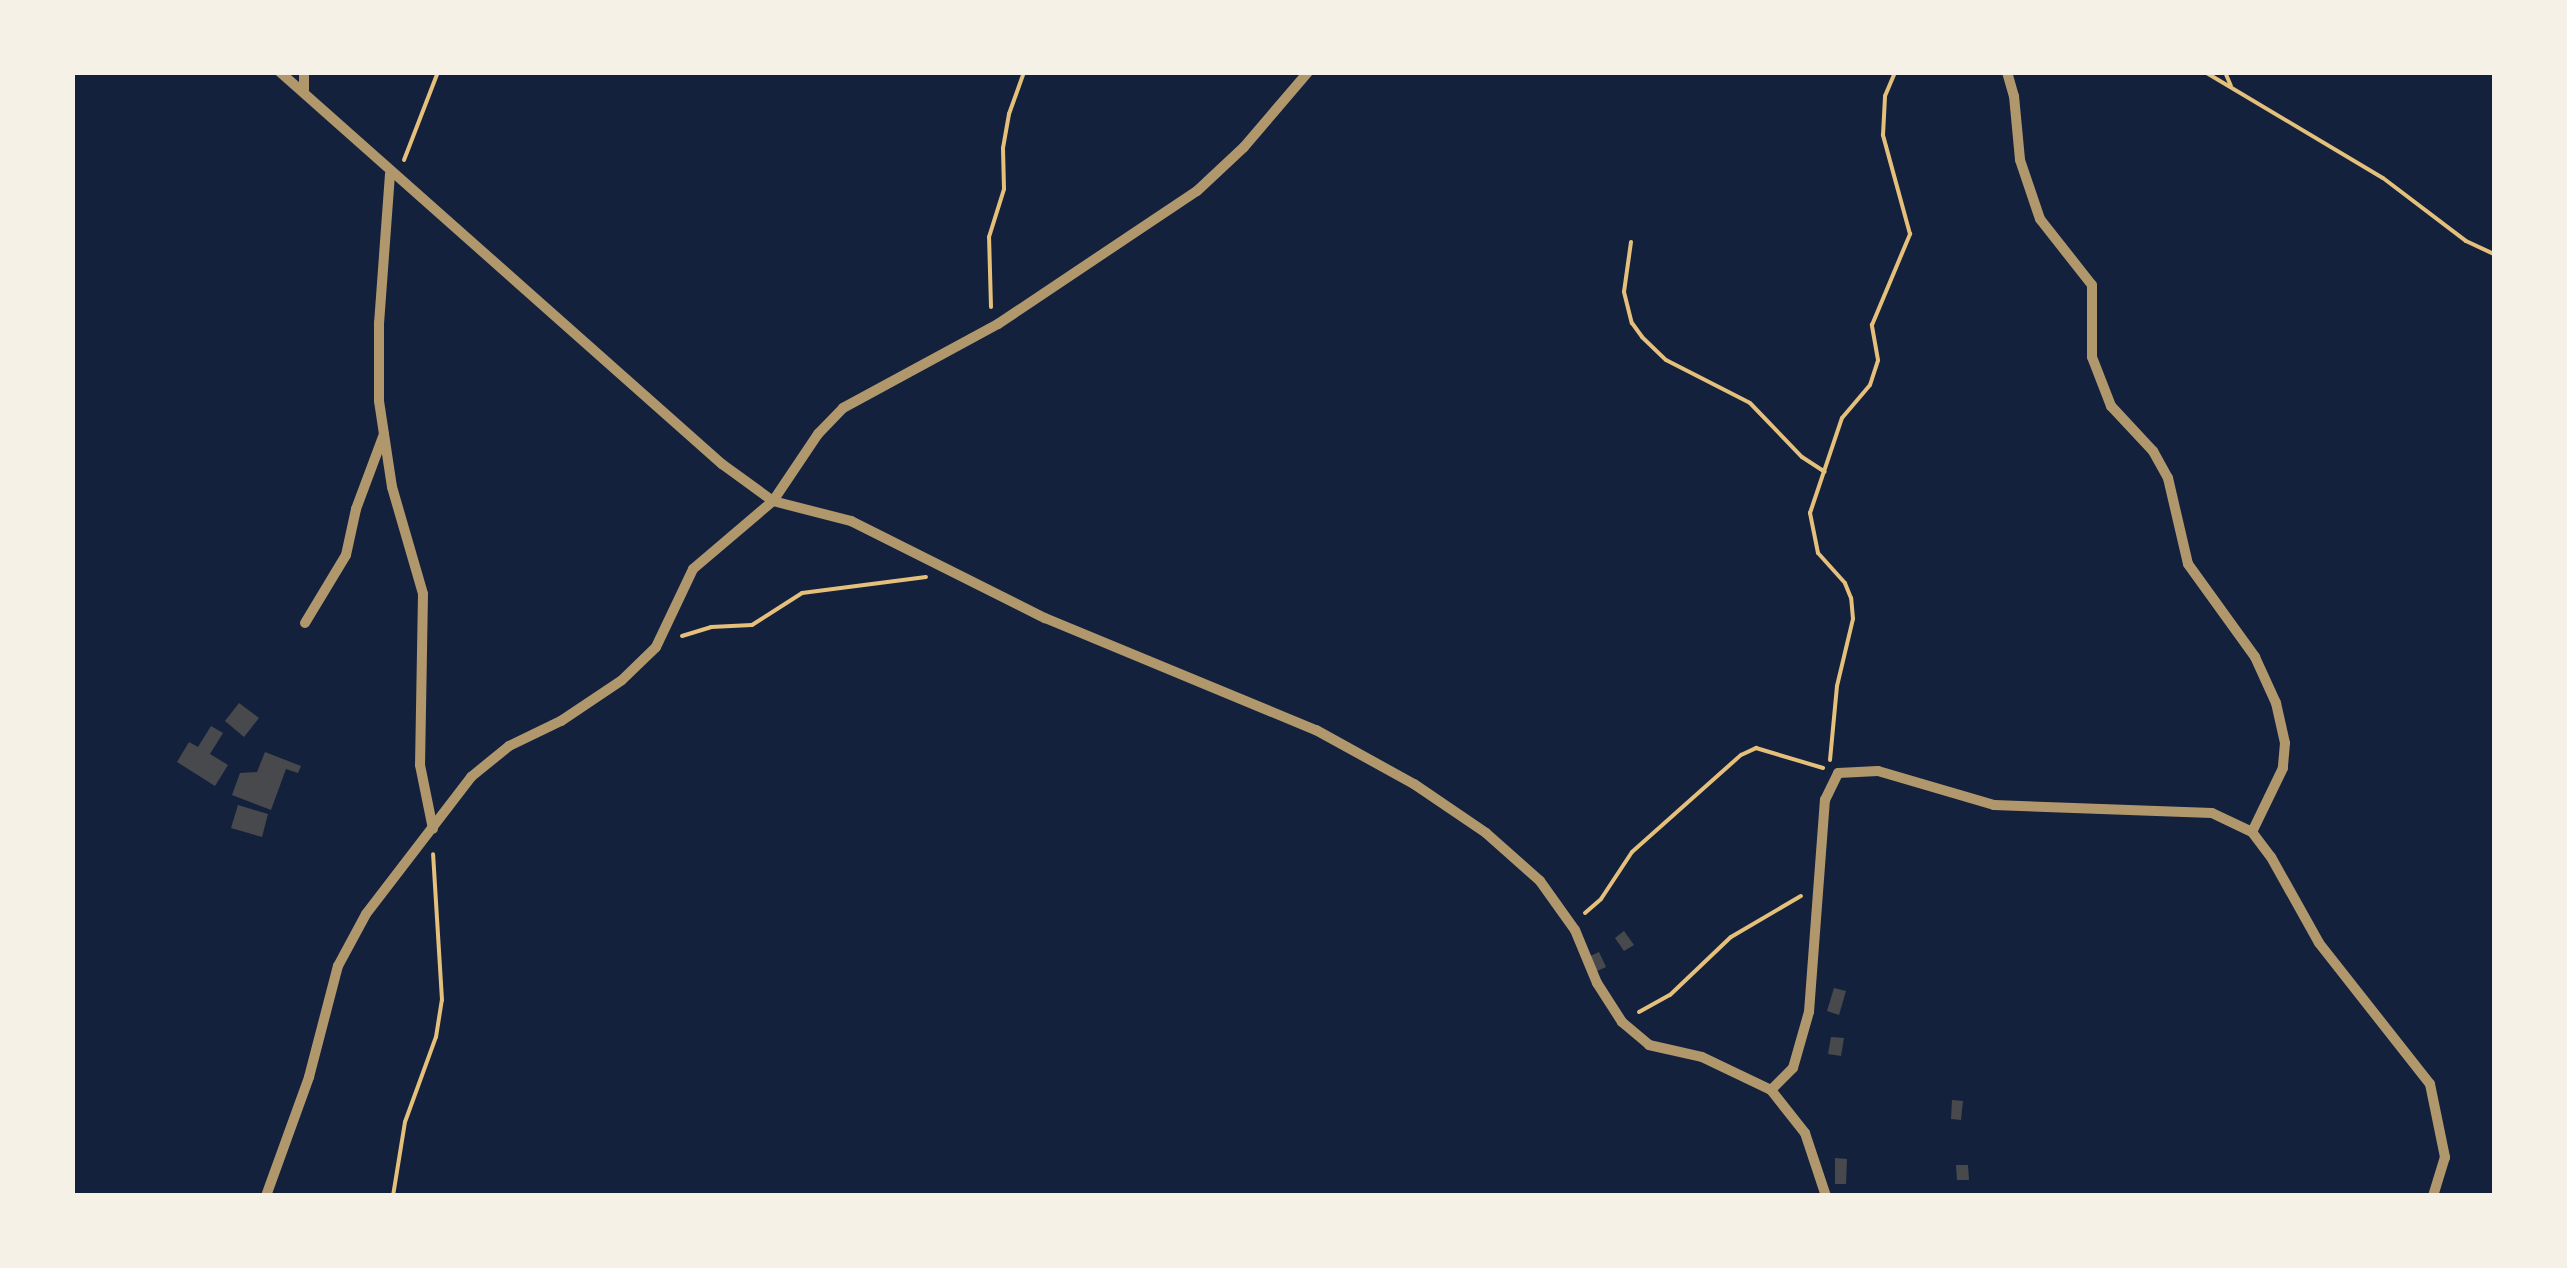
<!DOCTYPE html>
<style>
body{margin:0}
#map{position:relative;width:2567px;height:1268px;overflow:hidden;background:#14213d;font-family:Overpass,sans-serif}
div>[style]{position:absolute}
.building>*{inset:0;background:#48494c}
.path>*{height:4px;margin:-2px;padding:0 2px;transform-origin:2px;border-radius:2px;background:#e5c07b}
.minor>*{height:10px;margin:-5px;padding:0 5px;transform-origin:5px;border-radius:5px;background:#b1986c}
span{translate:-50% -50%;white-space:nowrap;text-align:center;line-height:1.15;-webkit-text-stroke:9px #f6f1e7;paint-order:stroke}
.frame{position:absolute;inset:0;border:75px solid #f6f1e7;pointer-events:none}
</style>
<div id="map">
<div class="building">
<div style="clip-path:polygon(239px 703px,259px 718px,244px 737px,225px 721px)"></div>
<div style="clip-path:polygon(211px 726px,223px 733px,210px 754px,228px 765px,215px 786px,177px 762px,189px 742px,198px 747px)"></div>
<div style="clip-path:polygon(265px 752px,301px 766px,298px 773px,286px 769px,271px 810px,232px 795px,240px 773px,257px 772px)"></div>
<div style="clip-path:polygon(238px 805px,268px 814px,262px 837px,231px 828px)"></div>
<div style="clip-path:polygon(1624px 931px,1634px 945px,1624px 951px,1615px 938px)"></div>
<div style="clip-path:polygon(1599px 952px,1606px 967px,1595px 972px,1588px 957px)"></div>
<div style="clip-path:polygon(1834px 988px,1846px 991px,1839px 1015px,1827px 1011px)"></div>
<div style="clip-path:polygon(1831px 1037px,1844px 1038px,1841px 1056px,1828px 1054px)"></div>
<div style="clip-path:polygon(1952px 1100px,1963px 1101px,1961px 1120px,1951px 1119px)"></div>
<div style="clip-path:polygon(1835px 1158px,1847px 1159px,1846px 1184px,1835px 1184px)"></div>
<div style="clip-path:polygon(1956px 1165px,1968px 1165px,1969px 1180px,1957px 1180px)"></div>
</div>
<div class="path">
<div style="left:2205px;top:72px;width:207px;rotate:30.8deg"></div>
<div style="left:2383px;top:178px;width:104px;rotate:37.2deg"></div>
<div style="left:2466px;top:241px;width:31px;rotate:25deg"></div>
<div style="left:2225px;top:72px;width:15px;rotate:67deg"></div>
<div style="left:404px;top:160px;width:94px;rotate:-68.9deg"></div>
<div style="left:1631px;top:242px;width:50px;rotate:98deg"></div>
<div style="left:1624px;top:292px;width:32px;rotate:76deg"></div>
<div style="left:1632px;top:323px;width:17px;rotate:54deg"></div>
<div style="left:1642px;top:337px;width:33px;rotate:44deg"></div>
<div style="left:1666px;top:360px;width:94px;rotate:27.1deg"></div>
<div style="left:1750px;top:403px;width:75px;rotate:46.1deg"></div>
<div style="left:1802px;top:457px;width:27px;rotate:33deg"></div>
<div style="left:991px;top:307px;width:70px;rotate:-91.6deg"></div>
<div style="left:989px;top:237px;width:50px;rotate:-72.6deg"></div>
<div style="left:1004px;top:189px;width:41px;rotate:-91.4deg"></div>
<div style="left:1003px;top:148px;width:35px;rotate:-80deg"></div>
<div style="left:1009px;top:114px;width:45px;rotate:-70.3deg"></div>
<div style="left:682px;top:636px;width:30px;rotate:-17deg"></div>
<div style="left:711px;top:627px;width:41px;rotate:-2.8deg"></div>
<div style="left:752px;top:625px;width:59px;rotate:-32.6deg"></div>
<div style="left:802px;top:593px;width:125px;rotate:-7.4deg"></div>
<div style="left:1830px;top:760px;width:74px;rotate:-84.6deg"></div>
<div style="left:1837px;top:686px;width:69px;rotate:-76.6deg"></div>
<div style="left:1853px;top:619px;width:21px;rotate:-95deg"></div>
<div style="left:1851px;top:598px;width:16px;rotate:-112deg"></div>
<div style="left:1845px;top:583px;width:40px;rotate:-132deg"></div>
<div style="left:1818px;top:553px;width:41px;rotate:-101.3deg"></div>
<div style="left:1810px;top:513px;width:100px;rotate:-71.4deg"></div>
<div style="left:1842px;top:418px;width:43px;rotate:-49.7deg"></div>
<div style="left:1870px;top:385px;width:26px;rotate:-72deg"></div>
<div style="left:1878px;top:360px;width:36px;rotate:-100deg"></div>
<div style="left:1872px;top:325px;width:99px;rotate:-67.3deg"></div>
<div style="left:1910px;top:234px;width:103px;rotate:-105.3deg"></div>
<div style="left:1883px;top:135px;width:39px;rotate:-87deg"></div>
<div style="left:1885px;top:96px;width:26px;rotate:-67deg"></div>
<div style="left:1585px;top:913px;width:21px;rotate:-41deg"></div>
<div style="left:1601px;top:899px;width:56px;rotate:-56.6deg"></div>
<div style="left:1632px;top:852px;width:146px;rotate:-41.7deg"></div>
<div style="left:1741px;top:755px;width:17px;rotate:-25deg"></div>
<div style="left:1756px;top:748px;width:70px;rotate:16.6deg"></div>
<div style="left:1639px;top:1012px;width:35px;rotate:-29deg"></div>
<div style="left:1670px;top:995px;width:84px;rotate:-43.6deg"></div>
<div style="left:1731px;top:937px;width:81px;rotate:-30.4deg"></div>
<div style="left:393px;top:1196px;width:75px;rotate:-80.8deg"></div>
<div style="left:405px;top:1122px;width:90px;rotate:-70deg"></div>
<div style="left:436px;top:1037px;width:37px;rotate:-81deg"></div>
<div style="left:442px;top:1000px;width:146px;rotate:-93.5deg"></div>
</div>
<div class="minor">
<div style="left:280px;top:72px;width:591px;rotate:41.57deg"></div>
<div style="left:722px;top:464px;width:63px;rotate:36deg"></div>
<div style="left:773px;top:501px;width:81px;rotate:14.4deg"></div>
<div style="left:851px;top:521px;width:217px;rotate:26.6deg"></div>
<div style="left:1045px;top:618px;width:293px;rotate:22.5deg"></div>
<div style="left:1316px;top:730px;width:112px;rotate:28.9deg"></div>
<div style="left:1414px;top:784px;width:87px;rotate:34.2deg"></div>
<div style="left:1486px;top:833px;width:72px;rotate:41.6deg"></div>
<div style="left:1540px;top:881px;width:60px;rotate:54.5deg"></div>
<div style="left:1575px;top:930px;width:57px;rotate:67.5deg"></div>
<div style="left:1597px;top:983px;width:46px;rotate:57.3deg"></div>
<div style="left:1622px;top:1022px;width:35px;rotate:40deg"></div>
<div style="left:1649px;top:1045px;width:54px;rotate:12.8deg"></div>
<div style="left:1702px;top:1057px;width:76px;rotate:25.6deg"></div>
<div style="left:1771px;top:1090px;width:55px;rotate:51.7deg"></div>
<div style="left:1805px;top:1133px;width:66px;rotate:71.6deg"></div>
<div style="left:2007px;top:72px;width:25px;rotate:74deg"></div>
<div style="left:2014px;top:96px;width:64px;rotate:84.6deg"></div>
<div style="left:2020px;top:160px;width:62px;rotate:71.3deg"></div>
<div style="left:2040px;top:219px;width:84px;rotate:51.8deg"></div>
<div style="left:2092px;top:285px;width:72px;rotate:90deg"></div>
<div style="left:2092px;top:357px;width:53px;rotate:68.8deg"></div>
<div style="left:2111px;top:406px;width:62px;rotate:47deg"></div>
<div style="left:2153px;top:451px;width:31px;rotate:61deg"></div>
<div style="left:2168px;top:478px;width:88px;rotate:76.9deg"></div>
<div style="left:2188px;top:564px;width:115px;rotate:54.2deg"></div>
<div style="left:2255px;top:657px;width:51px;rotate:65.5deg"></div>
<div style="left:2276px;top:703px;width:41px;rotate:77.3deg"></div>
<div style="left:2285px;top:743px;width:25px;rotate:95deg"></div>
<div style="left:2283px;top:768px;width:71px;rotate:115.8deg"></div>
<div style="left:304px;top:90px;width:18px;rotate:-90deg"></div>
<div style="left:390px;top:174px;width:149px;rotate:94.2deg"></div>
<div style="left:379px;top:323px;width:78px;rotate:90deg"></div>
<div style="left:379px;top:401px;width:87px;rotate:81.4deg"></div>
<div style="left:392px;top:487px;width:111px;rotate:73.8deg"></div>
<div style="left:423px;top:594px;width:171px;rotate:91deg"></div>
<div style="left:420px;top:765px;width:65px;rotate:78.5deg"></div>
<div style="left:305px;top:623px;width:79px;rotate:-58.9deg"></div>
<div style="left:346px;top:555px;width:47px;rotate:-77.7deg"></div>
<div style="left:356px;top:509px;width:80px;rotate:-69.5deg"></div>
<div style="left:1771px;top:1090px;width:31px;rotate:-45deg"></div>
<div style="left:1793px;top:1068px;width:58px;rotate:-74.1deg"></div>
<div style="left:1809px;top:1012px;width:213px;rotate:-85.7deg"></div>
<div style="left:1825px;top:800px;width:30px;rotate:-64deg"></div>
<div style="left:1838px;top:773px;width:40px;rotate:-2.9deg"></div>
<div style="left:1878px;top:771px;width:121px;rotate:16.3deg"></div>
<div style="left:1994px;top:805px;width:218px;rotate:2.1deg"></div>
<div style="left:2212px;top:813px;width:44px;rotate:25.4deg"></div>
<div style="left:2252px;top:832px;width:31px;rotate:53deg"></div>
<div style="left:2271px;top:857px;width:98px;rotate:60.8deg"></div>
<div style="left:2319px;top:943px;width:179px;rotate:51.8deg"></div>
<div style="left:2430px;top:1084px;width:75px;rotate:78.4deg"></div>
<div style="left:2445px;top:1157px;width:41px;rotate:107.1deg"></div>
<div style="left:266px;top:1196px;width:127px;rotate:-70.1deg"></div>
<div style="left:309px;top:1077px;width:115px;rotate:-75.4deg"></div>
<div style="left:338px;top:966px;width:59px;rotate:-61.7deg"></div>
<div style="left:366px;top:914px;width:173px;rotate:-52.5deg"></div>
<div style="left:471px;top:777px;width:49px;rotate:-39.2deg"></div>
<div style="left:509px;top:746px;width:58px;rotate:-25.7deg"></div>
<div style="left:561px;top:721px;width:73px;rotate:-33.9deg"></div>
<div style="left:622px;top:680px;width:47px;rotate:-44.1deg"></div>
<div style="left:656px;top:647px;width:86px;rotate:-64.6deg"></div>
<div style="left:693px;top:569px;width:105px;rotate:-40.4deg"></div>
<div style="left:773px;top:501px;width:81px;rotate:-56.1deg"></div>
<div style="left:818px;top:434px;width:36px;rotate:-46deg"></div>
<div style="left:843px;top:408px;width:176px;rotate:-28.5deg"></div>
<div style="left:998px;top:324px;width:239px;rotate:-33.8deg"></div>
<div style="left:1197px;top:191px;width:64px;rotate:-43.1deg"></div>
<div style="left:1244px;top:147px;width:99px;rotate:-49.5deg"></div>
</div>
<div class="frame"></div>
</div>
